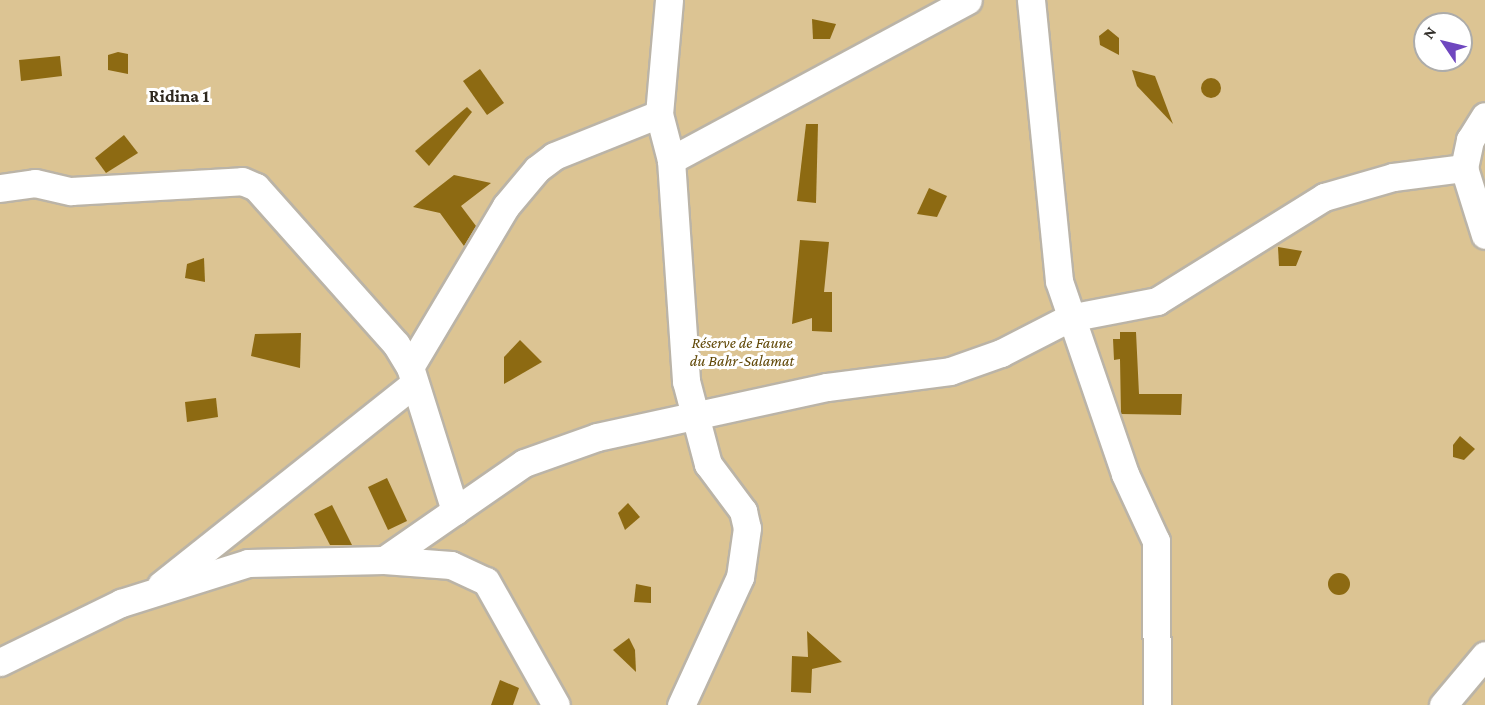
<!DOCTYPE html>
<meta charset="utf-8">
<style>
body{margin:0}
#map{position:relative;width:1485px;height:705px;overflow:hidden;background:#fdf6e8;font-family:"Crimson Pro",serif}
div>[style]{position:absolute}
.green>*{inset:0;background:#dcc493}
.building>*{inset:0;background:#8d6a12}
.round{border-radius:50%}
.roads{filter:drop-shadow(2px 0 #bbb4a7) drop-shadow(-2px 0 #bbb4a7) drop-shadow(0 2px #bbb4a7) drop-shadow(0 -2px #bbb4a7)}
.minor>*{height:27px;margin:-13.5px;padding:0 13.5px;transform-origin:13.5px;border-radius:13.5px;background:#fff}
span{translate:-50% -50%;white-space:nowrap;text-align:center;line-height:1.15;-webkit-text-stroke:6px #fff;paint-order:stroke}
.park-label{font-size:16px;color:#614807;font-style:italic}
.neighbourhood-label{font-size:18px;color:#2e281e;font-weight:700}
.north{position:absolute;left:1413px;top:12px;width:60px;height:60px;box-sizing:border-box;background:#fff;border:2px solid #adacaa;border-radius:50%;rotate:305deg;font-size:16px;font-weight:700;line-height:24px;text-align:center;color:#33302b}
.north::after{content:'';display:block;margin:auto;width:21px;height:27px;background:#6f47bf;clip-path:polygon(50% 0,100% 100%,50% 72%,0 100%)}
</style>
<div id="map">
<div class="green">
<div style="clip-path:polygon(evenodd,0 0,1485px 0,1485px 705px,0 705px,0 0,1425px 24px,1461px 24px,1461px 60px,1425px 60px,1425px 24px)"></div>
</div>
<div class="building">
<div style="clip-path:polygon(812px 19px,836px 24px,830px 39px,813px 39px)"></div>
<div style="clip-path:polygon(1108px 29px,1119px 38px,1119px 55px,1100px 45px,1099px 36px)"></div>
<div style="clip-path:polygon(118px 52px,128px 54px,128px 74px,108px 70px,108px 55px)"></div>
<div style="clip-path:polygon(60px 56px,62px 76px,21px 81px,19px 60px)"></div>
<div style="clip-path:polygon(480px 69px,504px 103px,487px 115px,463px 81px)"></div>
<div style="clip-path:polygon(1132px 70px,1155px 76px,1173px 124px,1137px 86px)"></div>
<div class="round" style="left:1201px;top:78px;width:20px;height:20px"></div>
<div style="clip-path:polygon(467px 107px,472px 112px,429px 166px,415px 151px)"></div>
<div style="clip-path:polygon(806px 124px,818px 124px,816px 203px,797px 201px)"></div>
<div style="clip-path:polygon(124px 135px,138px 153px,106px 173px,95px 158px)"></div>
<div style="clip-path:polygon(454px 175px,491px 183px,461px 206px,476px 226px,464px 246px,440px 213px,413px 207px)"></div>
<div style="clip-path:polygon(929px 188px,947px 196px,937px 217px,917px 214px)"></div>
<div style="clip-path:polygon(800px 240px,829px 242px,824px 292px,832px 292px,832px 332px,812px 331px,812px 318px,792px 324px)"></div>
<div style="clip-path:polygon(1278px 247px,1302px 251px,1296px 266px,1279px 266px)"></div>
<div style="clip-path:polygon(204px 258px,205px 282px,185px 278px,187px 264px)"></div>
<div style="clip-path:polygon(1120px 332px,1136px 332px,1139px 394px,1182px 394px,1181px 415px,1121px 414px,1120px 359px,1114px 360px,1113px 339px,1120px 339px)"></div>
<div style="clip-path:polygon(301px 333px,300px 368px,251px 356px,255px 334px)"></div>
<div style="clip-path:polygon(520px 340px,542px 362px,504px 384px,504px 357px)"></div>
<div style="clip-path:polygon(216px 398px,218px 417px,187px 422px,185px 402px)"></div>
<div style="clip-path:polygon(1460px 436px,1475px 449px,1464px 460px,1453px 457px,1453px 445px)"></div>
<div style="clip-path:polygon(387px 478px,407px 521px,388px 530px,368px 487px)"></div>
<div style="clip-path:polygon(628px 503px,640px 517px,625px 530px,618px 513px)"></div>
<div style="clip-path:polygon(332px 505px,352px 545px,330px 545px,314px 514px)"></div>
<div class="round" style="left:1328px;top:573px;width:22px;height:22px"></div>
<div style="clip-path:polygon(636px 584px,651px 587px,651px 603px,634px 602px)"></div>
<div style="clip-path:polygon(807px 631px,842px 662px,812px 669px,811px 693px,791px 692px,792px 656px,808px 657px)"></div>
<div style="clip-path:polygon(629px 638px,635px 650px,636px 672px,613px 650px)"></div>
<div style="clip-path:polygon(500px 680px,519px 688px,513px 705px,491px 705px)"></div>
</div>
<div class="roads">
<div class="minor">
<div style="left:669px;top:0;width:114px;rotate:95deg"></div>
<div style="left:659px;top:114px;width:48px;rotate:75.4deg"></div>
<div style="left:671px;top:160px;width:222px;rotate:86.1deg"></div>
<div style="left:686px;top:381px;width:86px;rotate:75.2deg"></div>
<div style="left:708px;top:464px;width:59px;rotate:53.3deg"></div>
<div style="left:743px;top:511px;width:17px;rotate:77deg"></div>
<div style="left:747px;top:528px;width:49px;rotate:98.1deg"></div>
<div style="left:740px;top:577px;width:141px;rotate:114.7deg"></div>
<div style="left:1031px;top:0;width:282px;rotate:84.3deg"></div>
<div style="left:1059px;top:281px;width:204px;rotate:71.1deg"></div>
<div style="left:1125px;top:474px;width:74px;rotate:65.2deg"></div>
<div style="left:1156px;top:541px;width:164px;rotate:89.7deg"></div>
<div style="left:671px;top:160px;width:337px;rotate:-28.3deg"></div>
<div style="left:1464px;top:168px;width:70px;rotate:72.6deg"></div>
<div style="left:0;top:188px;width:35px;rotate:-8deg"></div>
<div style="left:35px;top:183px;width:37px;rotate:13deg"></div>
<div style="left:71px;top:191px;width:171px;rotate:-3.3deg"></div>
<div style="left:242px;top:181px;width:15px;rotate:23deg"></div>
<div style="left:256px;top:187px;width:210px;rotate:48.3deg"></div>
<div style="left:396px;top:344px;width:27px;rotate:59deg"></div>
<div style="left:410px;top:367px;width:151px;rotate:72.6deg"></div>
<div style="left:410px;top:367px;width:187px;rotate:-59.2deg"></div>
<div style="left:506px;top:206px;width:48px;rotate:-50deg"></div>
<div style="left:537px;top:169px;width:21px;rotate:-37deg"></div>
<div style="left:554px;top:156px;width:113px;rotate:-21.8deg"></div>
<div style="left:384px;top:560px;width:170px;rotate:-34.7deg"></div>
<div style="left:524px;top:463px;width:77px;rotate:-19.6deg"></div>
<div style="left:597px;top:437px;width:235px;rotate:-12.3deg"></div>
<div style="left:827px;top:387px;width:124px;rotate:-7.4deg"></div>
<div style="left:950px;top:371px;width:54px;rotate:-19.4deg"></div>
<div style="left:1001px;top:353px;width:76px;rotate:-27.2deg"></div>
<div style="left:1069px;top:318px;width:90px;rotate:-10.9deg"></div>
<div style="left:1157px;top:301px;width:197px;rotate:-31.9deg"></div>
<div style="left:1324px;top:197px;width:72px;rotate:-16.2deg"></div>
<div style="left:1393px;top:177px;width:72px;rotate:-7.2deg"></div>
<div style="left:1464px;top:168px;width:29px;rotate:-78deg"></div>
<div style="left:1470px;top:140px;width:28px;rotate:-58deg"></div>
<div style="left:161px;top:585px;width:323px;rotate:-38.5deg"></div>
<div style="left:0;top:662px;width:135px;rotate:-26deg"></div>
<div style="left:121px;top:603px;width:133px;rotate:-17.5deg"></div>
<div style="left:248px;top:563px;width:136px;rotate:-1.3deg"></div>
<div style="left:384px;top:560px;width:67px;rotate:4.3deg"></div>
<div style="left:451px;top:565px;width:38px;rotate:25deg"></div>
<div style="left:486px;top:581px;width:142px;rotate:60.6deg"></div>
<div style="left:1443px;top:705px;width:65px;rotate:-50deg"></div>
</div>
</div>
<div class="park-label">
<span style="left:742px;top:352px">Réserve de Faune<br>du Bahr-Salamat</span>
</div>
<div class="neighbourhood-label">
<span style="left:179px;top:96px">Ridina 1</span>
</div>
<div class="north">N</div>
</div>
